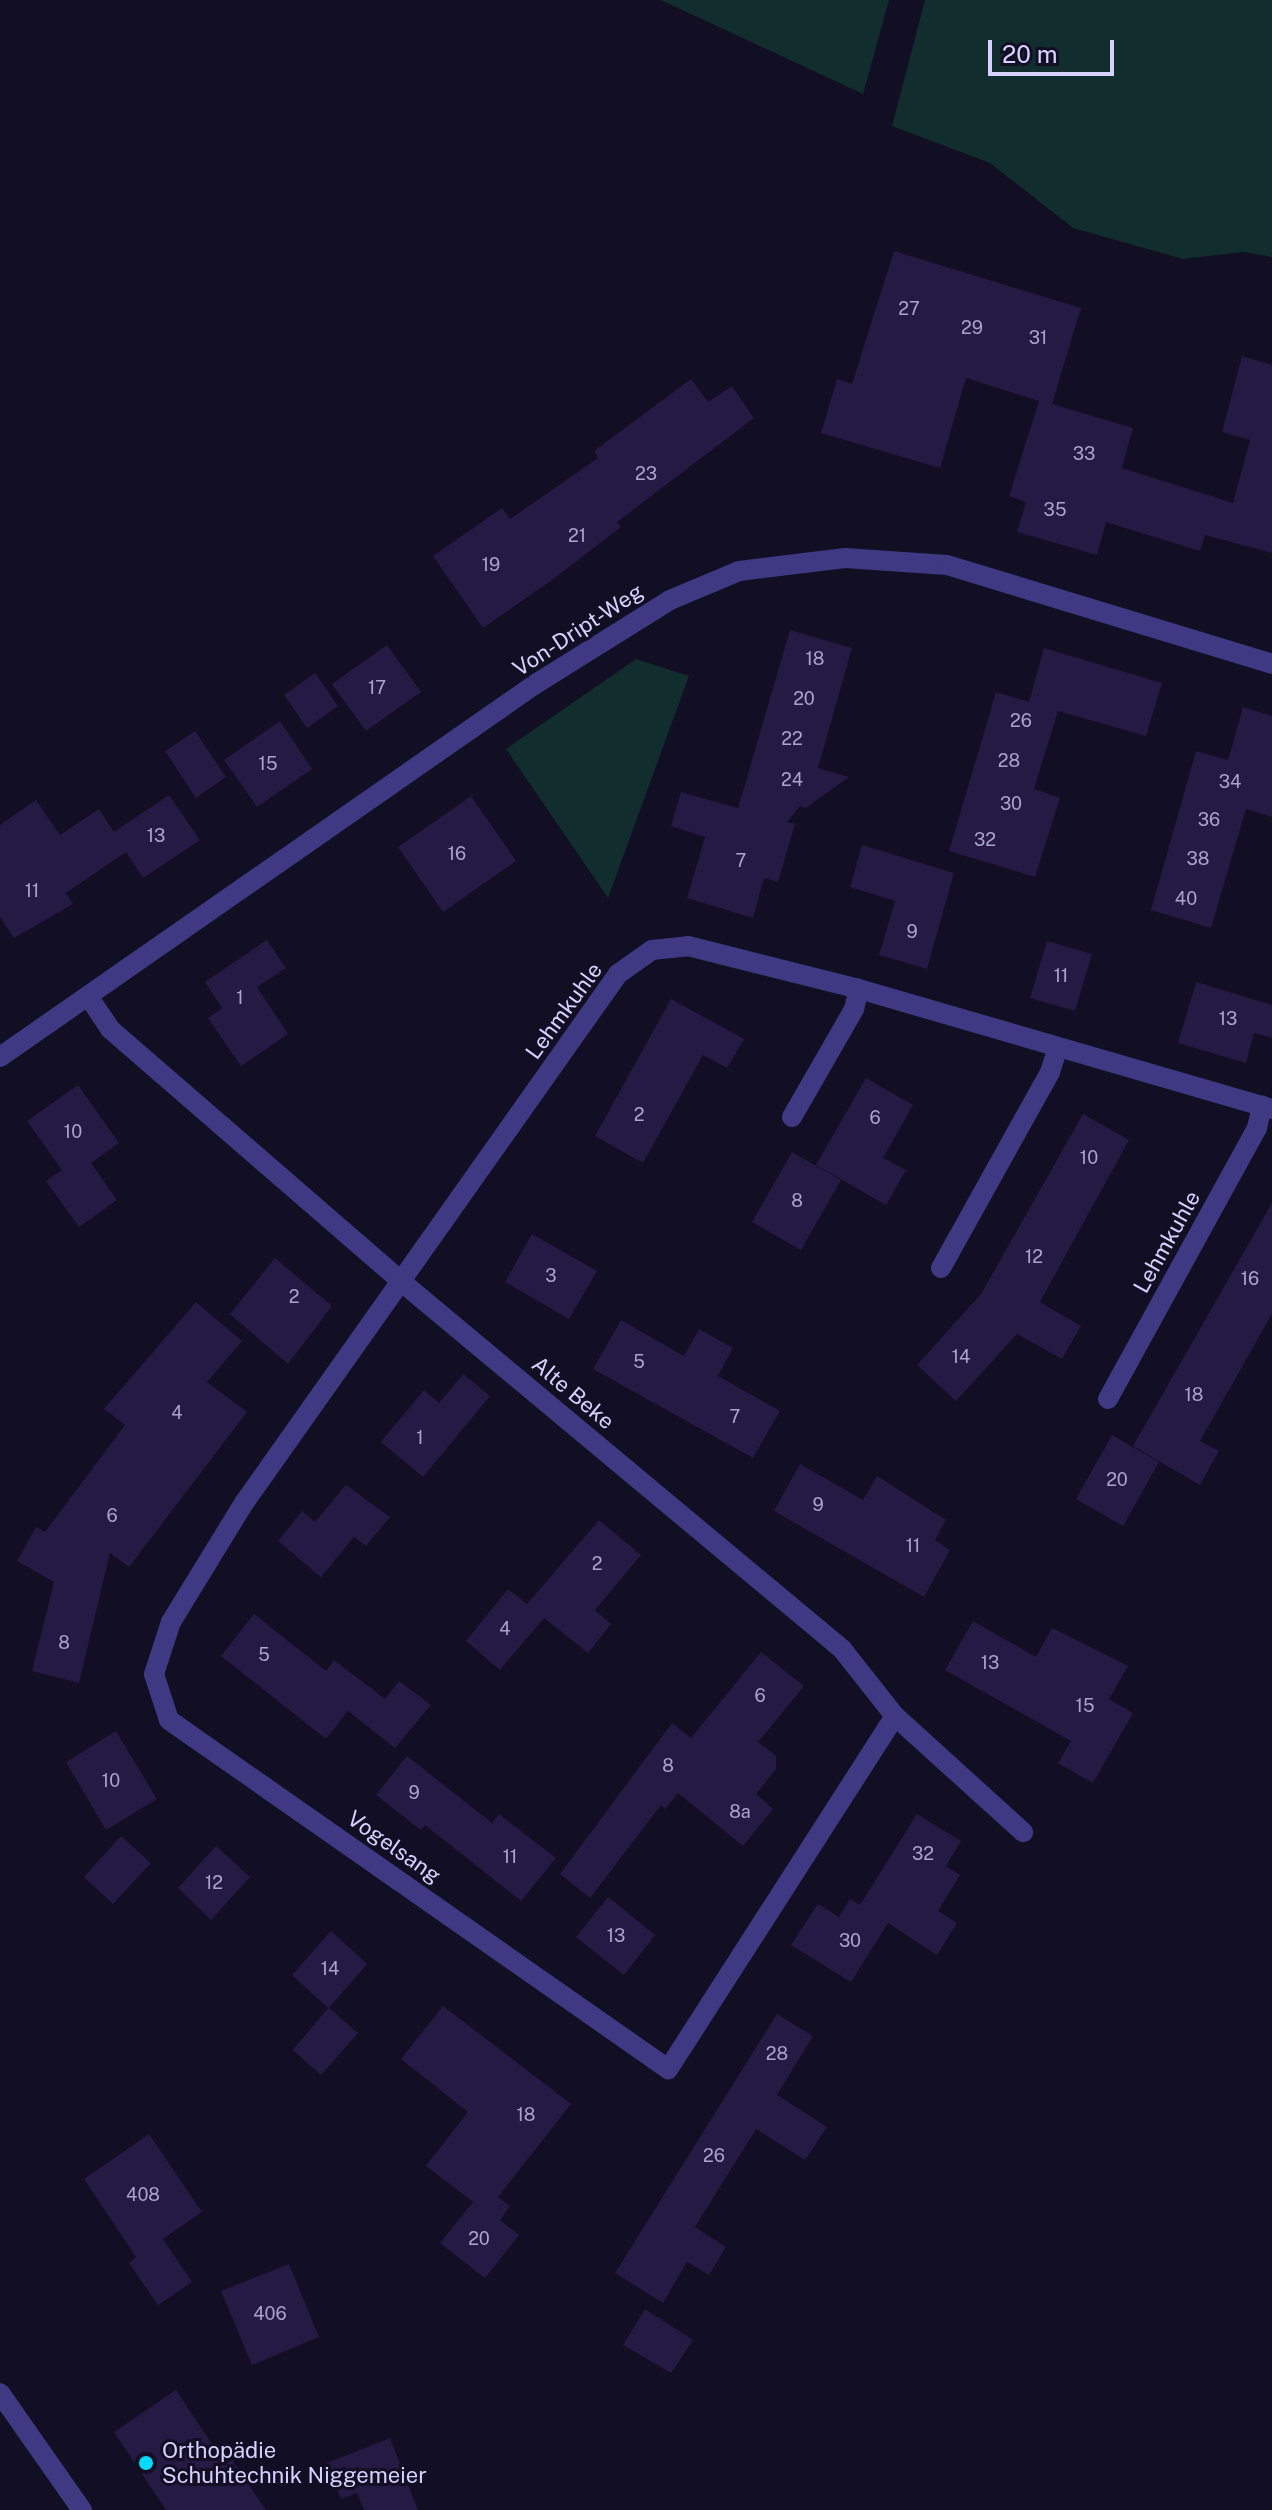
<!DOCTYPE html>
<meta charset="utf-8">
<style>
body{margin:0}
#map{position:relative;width:1272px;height:2510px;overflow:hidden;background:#120e23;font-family:"Public Sans",sans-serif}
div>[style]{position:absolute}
.green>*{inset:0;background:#112d2d}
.building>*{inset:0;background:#241a44}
.minor>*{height:20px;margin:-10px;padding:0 10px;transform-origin:10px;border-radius:10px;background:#3e3982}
.tertiary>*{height:20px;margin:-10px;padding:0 10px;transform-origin:10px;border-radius:10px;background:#3e3982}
.dots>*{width:22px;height:22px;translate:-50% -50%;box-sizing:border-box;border:4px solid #120e23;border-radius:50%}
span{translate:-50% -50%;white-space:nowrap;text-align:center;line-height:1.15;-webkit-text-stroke:6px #120e23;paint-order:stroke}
.number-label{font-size:18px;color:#aaa3d0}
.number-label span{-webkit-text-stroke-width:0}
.street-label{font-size:22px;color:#d7d1ff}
.poi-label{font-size:22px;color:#d7d1ff}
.left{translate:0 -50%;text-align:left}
.scale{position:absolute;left:988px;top:40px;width:126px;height:36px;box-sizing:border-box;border:4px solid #d7d1ff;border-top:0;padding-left:10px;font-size:24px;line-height:28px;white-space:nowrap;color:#d7d1ff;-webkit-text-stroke:6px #120e23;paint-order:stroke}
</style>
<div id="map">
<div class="green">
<div style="clip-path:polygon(661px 0,889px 0,863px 94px)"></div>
<div style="clip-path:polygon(925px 0,1272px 0,1272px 257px,1244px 252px,1183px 259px,1073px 228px,990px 163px,892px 126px)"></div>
<div style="clip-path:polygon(636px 659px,689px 676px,608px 898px,506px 749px)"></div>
</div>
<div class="building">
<div style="clip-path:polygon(894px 251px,1081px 308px,1052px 404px,1133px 428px,1122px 468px,1233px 503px,1250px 440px,1222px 432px,1242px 356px,1272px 365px,1272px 553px,1205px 535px,1200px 551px,1106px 522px,1097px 555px,1017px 532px,1026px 502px,1009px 496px,1039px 401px,966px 378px,940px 468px,821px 433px,837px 379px,852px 384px)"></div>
<div style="clip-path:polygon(691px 379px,708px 402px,732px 386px,754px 418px,617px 522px,621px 527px,552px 580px,483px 628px,433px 556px,502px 508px,510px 519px,598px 458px,594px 451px)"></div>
<div style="clip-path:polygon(790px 630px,852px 648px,818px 768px,849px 777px,806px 808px,800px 806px,787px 822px,795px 824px,778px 882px,764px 878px,753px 918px,687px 898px,705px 837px,671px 826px,681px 792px,738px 808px)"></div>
<div style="clip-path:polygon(387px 645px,421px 692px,366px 731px,332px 684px)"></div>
<div style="clip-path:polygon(1044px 648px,1162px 683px,1146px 736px,1058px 711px,1034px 789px,1060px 798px,1035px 877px,949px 851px,996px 692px,1029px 702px)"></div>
<div style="clip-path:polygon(315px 673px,338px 706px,307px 728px,284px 695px)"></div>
<div style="clip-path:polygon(1243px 707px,1272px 716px,1272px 817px,1246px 809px,1211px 928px,1151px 910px,1196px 751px,1228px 760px)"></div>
<div style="clip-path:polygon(280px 721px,312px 769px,257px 807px,224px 760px)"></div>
<div style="clip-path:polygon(195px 731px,226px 777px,196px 798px,165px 751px)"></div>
<div style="clip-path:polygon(169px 795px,200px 840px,143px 878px,126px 852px,66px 893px,73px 904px,14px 938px,0 917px,0 825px,36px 800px,60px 835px,99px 809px,114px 832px)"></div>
<div style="clip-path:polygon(471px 796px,516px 861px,443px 912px,398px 847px)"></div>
<div style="clip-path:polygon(862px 845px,954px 873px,927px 969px,879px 955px,895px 901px,850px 887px)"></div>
<div style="clip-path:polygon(267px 940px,286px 968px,257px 987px,288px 1034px,241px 1066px,208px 1018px,222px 1008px,205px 982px)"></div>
<div style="clip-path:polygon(1047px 941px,1092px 954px,1075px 1011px,1030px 998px)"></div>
<div style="clip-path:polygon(1196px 982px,1272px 1005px,1272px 1038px,1254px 1033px,1246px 1063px,1178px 1043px)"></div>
<div style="clip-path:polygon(671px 999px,744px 1039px,727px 1068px,703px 1055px,643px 1163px,595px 1136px)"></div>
<div style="clip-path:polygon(866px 1078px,913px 1105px,883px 1158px,906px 1170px,886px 1205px,816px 1165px)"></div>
<div style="clip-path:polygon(78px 1085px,119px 1143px,91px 1163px,117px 1200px,79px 1227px,46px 1181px,62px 1170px,27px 1121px)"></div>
<div style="clip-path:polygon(1083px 1114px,1129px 1140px,1040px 1302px,1081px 1326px,1062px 1359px,1017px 1334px,956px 1401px,917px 1365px,981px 1294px)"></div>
<div style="clip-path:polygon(792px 1152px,841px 1180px,801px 1250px,752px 1222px)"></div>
<div style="clip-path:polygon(1272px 1203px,1272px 1314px,1200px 1441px,1219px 1451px,1200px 1485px,1133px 1446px)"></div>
<div style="clip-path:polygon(532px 1234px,597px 1271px,569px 1319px,505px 1282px)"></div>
<div style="clip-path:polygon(275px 1258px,332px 1306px,288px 1364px,230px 1314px)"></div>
<div style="clip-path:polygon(196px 1302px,242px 1341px,207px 1382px,247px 1412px,129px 1567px,110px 1553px,79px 1683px,32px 1671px,54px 1582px,17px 1561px,36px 1527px,45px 1532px,125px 1425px,104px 1409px)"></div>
<div style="clip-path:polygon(621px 1320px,684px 1356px,699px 1329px,733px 1348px,718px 1376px,780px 1411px,753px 1458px,593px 1369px)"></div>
<div style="clip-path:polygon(463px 1374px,490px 1396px,423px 1477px,381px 1442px,424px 1390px,439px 1403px)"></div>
<div style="clip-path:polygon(1112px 1435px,1159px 1462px,1123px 1526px,1076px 1499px)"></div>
<div style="clip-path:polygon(800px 1464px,863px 1500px,877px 1476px,946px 1520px,935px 1540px,950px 1550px,924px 1597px,774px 1511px)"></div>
<div style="clip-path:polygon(346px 1485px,390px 1517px,366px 1546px,354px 1537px,321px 1577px,278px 1541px,302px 1511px,315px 1522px)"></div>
<div style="clip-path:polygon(599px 1520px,641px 1555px,595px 1610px,611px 1624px,588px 1653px,544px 1618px,500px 1670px,466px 1641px,508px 1589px,527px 1604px)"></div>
<div style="clip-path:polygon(254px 1614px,326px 1671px,334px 1660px,385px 1699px,399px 1681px,431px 1705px,395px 1748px,348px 1711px,326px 1739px,221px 1656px)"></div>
<div style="clip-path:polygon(973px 1621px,1036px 1657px,1052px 1628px,1128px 1666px,1109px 1699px,1133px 1713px,1093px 1783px,1058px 1763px,1071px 1741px,945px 1670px)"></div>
<div style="clip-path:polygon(761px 1652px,804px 1686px,758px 1742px,776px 1756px,776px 1769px,756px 1794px,773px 1809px,743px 1846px,678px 1793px,665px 1809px,661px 1805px,590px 1898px,560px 1874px,672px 1723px,691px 1738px)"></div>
<div style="clip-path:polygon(116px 1731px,157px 1799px,106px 1830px,66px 1762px)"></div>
<div style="clip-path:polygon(407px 1756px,492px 1823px,499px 1814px,556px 1858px,521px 1901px,425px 1825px,421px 1830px,376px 1795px)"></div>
<div style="clip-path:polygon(917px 1814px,961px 1841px,946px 1866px,960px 1875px,938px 1911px,957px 1923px,937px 1955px,888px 1923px,851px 1982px,791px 1945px,818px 1904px,839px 1917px,850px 1899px,860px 1905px)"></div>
<div style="clip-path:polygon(121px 1836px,151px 1863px,113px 1904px,84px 1877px)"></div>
<div style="clip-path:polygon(216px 1846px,250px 1877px,211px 1920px,178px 1888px)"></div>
<div style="clip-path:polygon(608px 1897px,655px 1935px,624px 1975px,576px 1937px)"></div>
<div style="clip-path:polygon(331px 1931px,367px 1964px,329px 2008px,358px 2033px,321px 2075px,293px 2050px,328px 2008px,292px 1975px)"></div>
<div style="clip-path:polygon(443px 2006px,571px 2104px,498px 2197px,510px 2206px,500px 2220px,519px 2235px,485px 2278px,440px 2243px,473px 2202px,426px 2166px,468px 2112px,401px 2059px)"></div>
<div style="clip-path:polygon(777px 2014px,813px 2036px,777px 2095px,827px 2127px,805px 2160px,756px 2129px,695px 2227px,726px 2247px,709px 2275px,687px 2262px,663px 2303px,615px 2273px)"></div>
<div style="clip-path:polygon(149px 2134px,202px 2212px,163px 2239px,192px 2282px,158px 2305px,129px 2263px,136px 2257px,84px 2179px)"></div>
<div style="clip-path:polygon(289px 2264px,319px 2337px,252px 2365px,221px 2291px)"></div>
<div style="clip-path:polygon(645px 2309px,693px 2340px,671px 2373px,623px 2345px)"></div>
<div style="clip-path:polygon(176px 2390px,225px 2464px,232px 2460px,266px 2510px,166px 2510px,114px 2432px)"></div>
<div style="clip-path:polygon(390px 2438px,418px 2510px,364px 2510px,357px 2493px,341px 2499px,327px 2463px)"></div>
</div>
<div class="minor">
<div style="left:88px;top:996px;width:40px;rotate:56deg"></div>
<div style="left:110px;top:1029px;width:388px;rotate:40.9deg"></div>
<div style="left:403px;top:1283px;width:572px;rotate:39.82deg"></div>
<div style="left:842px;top:1649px;width:85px;rotate:51.7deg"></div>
<div style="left:895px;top:1716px;width:173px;rotate:42.2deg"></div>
<div style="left:0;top:1057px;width:651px;rotate:-34.86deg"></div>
<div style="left:534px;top:685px;width:160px;rotate:-32deg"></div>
<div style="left:670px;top:600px;width:75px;rotate:-22.8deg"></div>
<div style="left:739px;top:571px;width:107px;rotate:-7deg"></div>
<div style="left:845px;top:558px;width:102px;rotate:3.9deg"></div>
<div style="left:947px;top:565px;width:340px;rotate:16.9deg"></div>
<div style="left:792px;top:1117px;width:125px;rotate:-60.1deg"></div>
<div style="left:854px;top:1009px;width:21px;rotate:-76deg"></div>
<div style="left:941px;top:1268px;width:224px;rotate:-60.9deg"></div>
<div style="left:1050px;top:1072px;width:25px;rotate:-72deg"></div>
<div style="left:1108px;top:1399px;width:309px;rotate:-61.2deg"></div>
<div style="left:1257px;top:1128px;width:23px;rotate:-77deg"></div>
<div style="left:895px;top:1716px;width:420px;rotate:122.7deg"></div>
<div style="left:668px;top:2069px;width:609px;rotate:-145.03deg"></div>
<div style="left:169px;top:1720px;width:48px;rotate:-108.1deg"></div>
<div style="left:154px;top:1674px;width:55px;rotate:-71.9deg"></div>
<div style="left:171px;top:1622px;width:140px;rotate:-58.5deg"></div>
<div style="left:244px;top:1503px;width:648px;rotate:-54.74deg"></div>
<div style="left:618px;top:974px;width:42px;rotate:-35.2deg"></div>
<div style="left:652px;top:950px;width:36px;rotate:-6deg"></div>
<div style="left:688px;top:946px;width:176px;rotate:14.1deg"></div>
<div style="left:859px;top:989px;width:430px;rotate:16.2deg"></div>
</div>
<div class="tertiary">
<div style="left:0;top:2393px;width:143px;rotate:55deg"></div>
</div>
<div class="dots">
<div style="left:146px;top:2463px;background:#01dbfb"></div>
</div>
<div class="number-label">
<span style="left:909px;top:309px">27</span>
<span style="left:972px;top:328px">29</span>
<span style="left:1038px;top:338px">31</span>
<span style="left:1084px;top:454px">33</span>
<span style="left:646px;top:474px">23</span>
<span style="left:1055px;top:510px">35</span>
<span style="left:577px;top:536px">21</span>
<span style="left:491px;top:565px">19</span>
<span style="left:815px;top:659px">18</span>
<span style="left:377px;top:688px">17</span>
<span style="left:804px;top:699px">20</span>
<span style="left:1021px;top:721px">26</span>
<span style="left:792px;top:739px">22</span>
<span style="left:1009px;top:761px">28</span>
<span style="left:268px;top:764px">15</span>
<span style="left:792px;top:780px">24</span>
<span style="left:1230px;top:782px">34</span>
<span style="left:1011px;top:804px">30</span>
<span style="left:1209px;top:820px">36</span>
<span style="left:156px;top:836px">13</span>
<span style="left:985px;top:840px">32</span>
<span style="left:457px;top:854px">16</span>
<span style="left:1198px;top:859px">38</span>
<span style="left:741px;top:861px">7</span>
<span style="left:32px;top:891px">11</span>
<span style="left:1186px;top:899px">40</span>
<span style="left:912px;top:932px">9</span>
<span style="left:1061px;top:976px">11</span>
<span style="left:240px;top:998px">1</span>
<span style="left:1228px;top:1019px">13</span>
<span style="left:639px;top:1115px">2</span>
<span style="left:875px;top:1118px">6</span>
<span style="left:73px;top:1132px">10</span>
<span style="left:1089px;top:1158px">10</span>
<span style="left:797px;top:1201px">8</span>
<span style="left:1034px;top:1257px">12</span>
<span style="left:551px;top:1276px">3</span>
<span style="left:1250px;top:1279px">16</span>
<span style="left:294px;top:1297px">2</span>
<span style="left:961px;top:1357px">14</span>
<span style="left:639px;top:1362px">5</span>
<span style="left:1194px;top:1395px">18</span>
<span style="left:177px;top:1413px">4</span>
<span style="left:735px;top:1417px">7</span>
<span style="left:420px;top:1438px">1</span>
<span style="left:1117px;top:1480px">20</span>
<span style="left:818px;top:1505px">9</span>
<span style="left:112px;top:1516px">6</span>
<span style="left:913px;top:1546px">11</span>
<span style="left:597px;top:1564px">2</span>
<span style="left:505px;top:1629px">4</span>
<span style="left:64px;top:1643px">8</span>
<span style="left:264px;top:1655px">5</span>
<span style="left:990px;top:1663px">13</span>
<span style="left:760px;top:1696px">6</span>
<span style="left:1085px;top:1706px">15</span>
<span style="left:668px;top:1766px">8</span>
<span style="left:111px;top:1781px">10</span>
<span style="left:414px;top:1793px">9</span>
<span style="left:740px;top:1812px">8a</span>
<span style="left:923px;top:1854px">32</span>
<span style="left:510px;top:1857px">11</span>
<span style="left:214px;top:1883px">12</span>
<span style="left:616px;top:1936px">13</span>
<span style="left:850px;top:1941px">30</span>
<span style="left:330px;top:1969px">14</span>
<span style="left:777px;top:2054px">28</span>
<span style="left:526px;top:2115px">18</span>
<span style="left:714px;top:2156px">26</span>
<span style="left:143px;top:2195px">408</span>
<span style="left:479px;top:2239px">20</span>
<span style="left:270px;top:2314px">406</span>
</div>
<div class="street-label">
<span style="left:578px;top:630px;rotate:-33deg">Von-Dript-Weg</span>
<span style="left:564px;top:1011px;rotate:-54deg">Lehmkuhle</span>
<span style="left:1167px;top:1242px;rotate:-61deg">Lehmkuhle</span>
<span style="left:573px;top:1393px;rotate:40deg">Alte Beke</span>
<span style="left:394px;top:1847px;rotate:35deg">Vogelsang</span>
</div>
<div class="poi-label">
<span class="left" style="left:162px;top:2463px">Orthopädie<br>Schuhtechnik Niggemeier</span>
</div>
<div class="scale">20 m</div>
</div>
